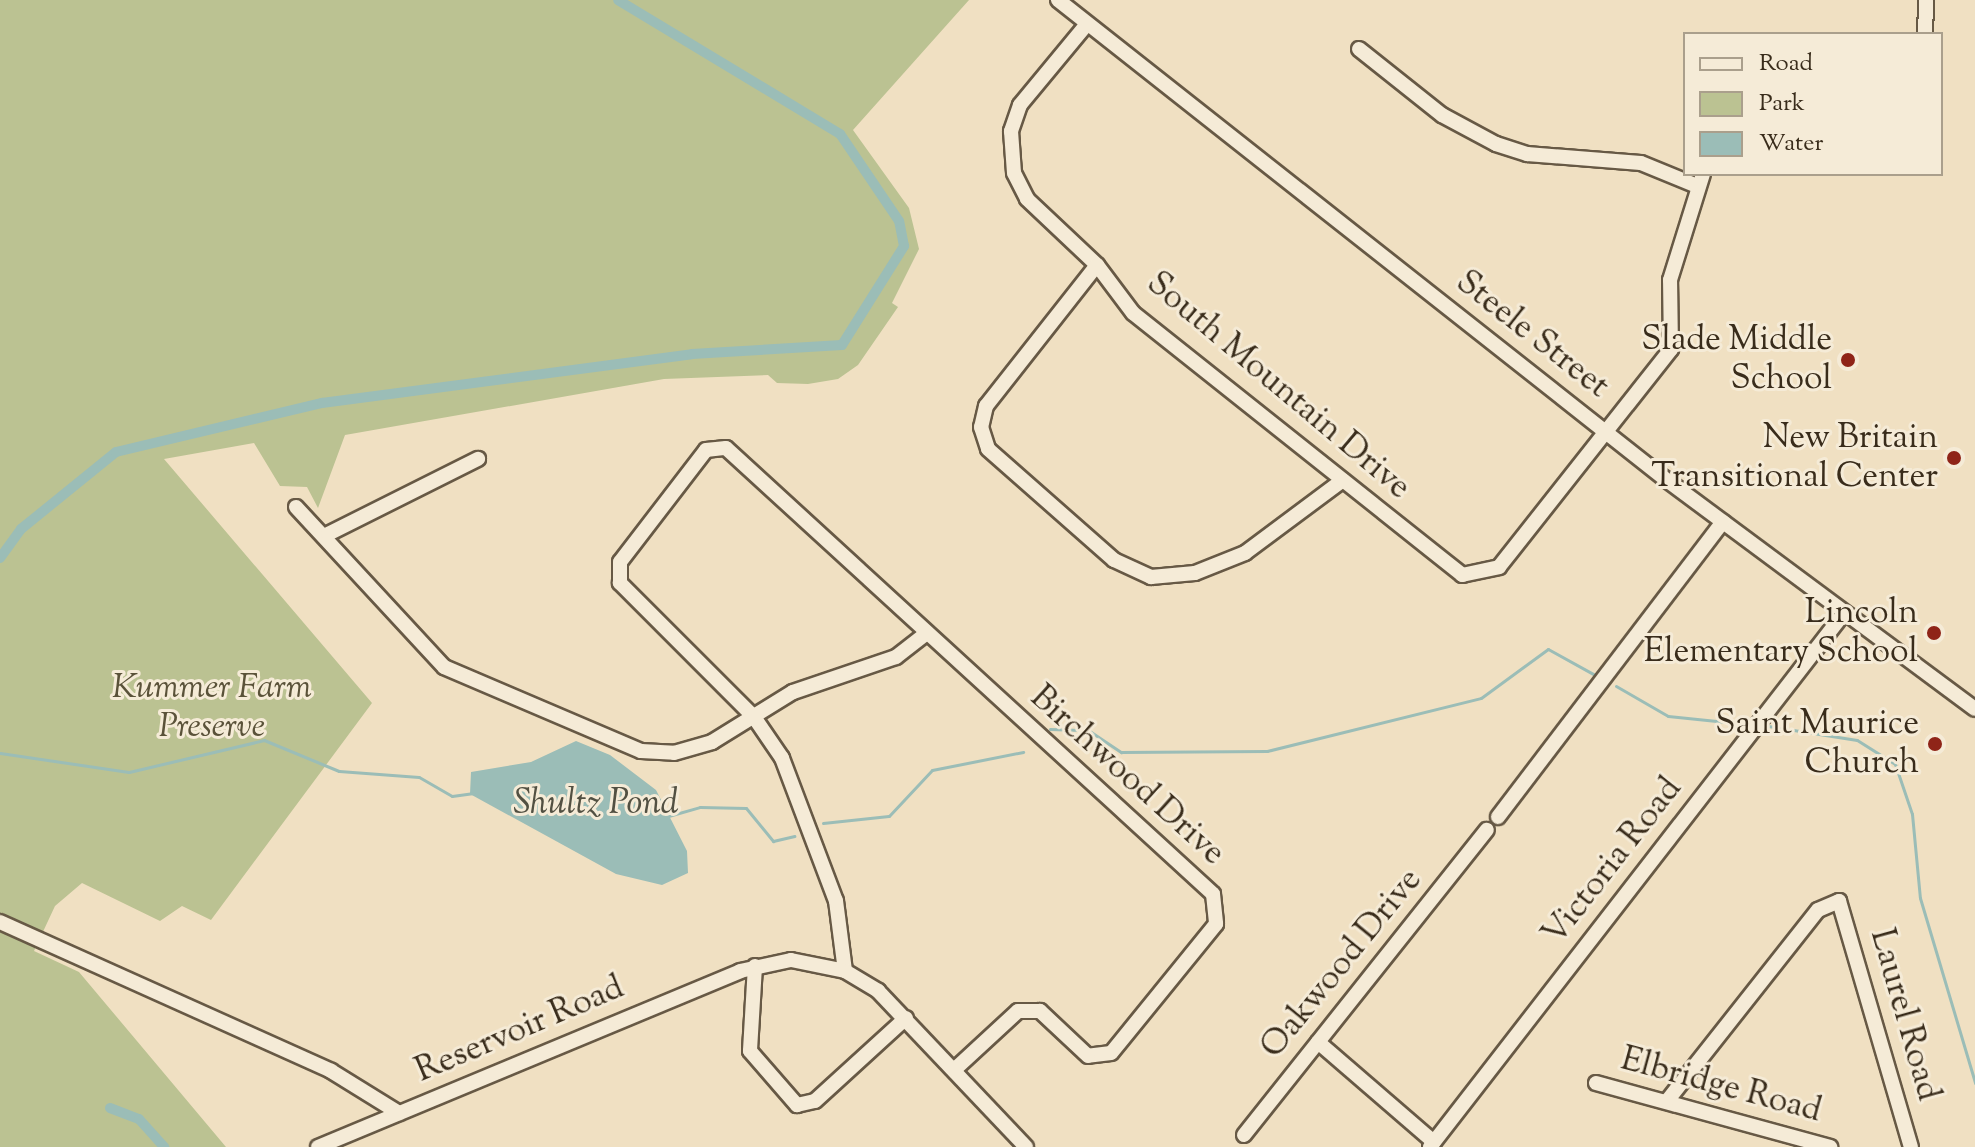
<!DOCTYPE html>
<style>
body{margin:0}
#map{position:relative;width:1975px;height:1147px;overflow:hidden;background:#f0e0c2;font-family:"Sorts Mill Goudy",serif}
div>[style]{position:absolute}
.green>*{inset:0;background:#bbc292}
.water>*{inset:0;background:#9bbdb7}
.stream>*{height:3px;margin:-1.5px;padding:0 1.5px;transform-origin:1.5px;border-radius:1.5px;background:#9bbdb7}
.canal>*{height:10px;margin:-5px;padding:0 5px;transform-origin:5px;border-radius:5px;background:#9bbdb7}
.roads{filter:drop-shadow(2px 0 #675945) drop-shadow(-2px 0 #675945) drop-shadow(0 2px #675945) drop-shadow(0 -2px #675945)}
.minor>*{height:14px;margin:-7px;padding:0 7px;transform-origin:7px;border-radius:7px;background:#f5ebd7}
.dots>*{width:22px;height:22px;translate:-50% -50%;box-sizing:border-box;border:4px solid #f5ebd7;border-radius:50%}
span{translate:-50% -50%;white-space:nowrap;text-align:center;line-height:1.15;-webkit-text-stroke:6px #f5ebd7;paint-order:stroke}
.street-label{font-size:34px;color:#392c1b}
.poi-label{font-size:34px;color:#392c1b}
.right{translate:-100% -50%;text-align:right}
.park-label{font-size:34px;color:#5a5239;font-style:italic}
.water-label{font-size:36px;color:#525042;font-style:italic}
.legend{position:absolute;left:1683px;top:32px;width:260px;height:144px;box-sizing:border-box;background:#f5ebd7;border:2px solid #aa9f8c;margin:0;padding:10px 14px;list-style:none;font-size:24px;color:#392c1b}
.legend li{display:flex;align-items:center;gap:16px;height:40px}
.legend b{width:40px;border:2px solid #aa9f8c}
</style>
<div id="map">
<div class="green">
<div style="clip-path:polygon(0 0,969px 0,853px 130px,909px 208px,919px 249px,892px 303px,898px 307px,858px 365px,838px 379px,808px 384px,777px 383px,768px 375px,664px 379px,345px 435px,318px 508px,307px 487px,280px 486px,254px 443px,164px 459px,372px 703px,211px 920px,182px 906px,160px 921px,82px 883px,55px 906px,34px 951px,79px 972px,226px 1147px,0 1147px)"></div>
</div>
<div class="water">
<div style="clip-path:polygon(576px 741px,610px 755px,656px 790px,687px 851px,688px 873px,662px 885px,616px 874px,470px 794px,471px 772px,531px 762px)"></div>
</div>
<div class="stream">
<div style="left:1616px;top:686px;width:60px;rotate:30deg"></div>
<div style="left:1668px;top:716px;width:78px;rotate:5.9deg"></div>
<div style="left:1768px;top:726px;width:90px;rotate:8.9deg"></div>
<div style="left:1857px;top:740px;width:45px;rotate:32.3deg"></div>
<div style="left:1895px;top:764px;width:53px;rotate:71.2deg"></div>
<div style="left:1912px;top:814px;width:84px;rotate:84.6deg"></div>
<div style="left:1920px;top:898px;width:193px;rotate:73.4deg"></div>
<div style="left:1050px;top:729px;width:38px;rotate:2deg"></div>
<div style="left:1088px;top:730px;width:40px;rotate:34deg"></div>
<div style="left:1121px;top:752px;width:146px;rotate:-0.4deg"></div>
<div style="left:1267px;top:751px;width:220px;rotate:-13.9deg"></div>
<div style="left:1481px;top:698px;width:83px;rotate:-36.2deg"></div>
<div style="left:1548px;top:649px;width:54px;rotate:29deg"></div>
<div style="left:0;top:753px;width:130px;rotate:8.4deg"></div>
<div style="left:129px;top:772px;width:139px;rotate:-13.3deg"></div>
<div style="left:264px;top:740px;width:81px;rotate:22.5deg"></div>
<div style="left:339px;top:771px;width:80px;rotate:4.3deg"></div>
<div style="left:419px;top:777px;width:38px;rotate:30deg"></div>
<div style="left:452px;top:796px;width:22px;rotate:-8deg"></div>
<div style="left:665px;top:817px;width:36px;rotate:-16deg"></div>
<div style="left:700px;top:807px;width:46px;rotate:1.2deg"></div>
<div style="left:746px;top:808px;width:43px;rotate:50.7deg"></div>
<div style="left:773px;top:841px;width:22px;rotate:-13deg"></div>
<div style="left:823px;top:823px;width:66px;rotate:-6.1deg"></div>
<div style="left:889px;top:816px;width:63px;rotate:-46.9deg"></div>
<div style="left:932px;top:770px;width:93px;rotate:-11.2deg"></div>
</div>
<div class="canal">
<div style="left:0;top:558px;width:36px;rotate:-54deg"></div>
<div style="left:21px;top:529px;width:122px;rotate:-39deg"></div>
<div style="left:116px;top:452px;width:212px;rotate:-13.4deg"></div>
<div style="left:322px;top:403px;width:373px;rotate:-7.5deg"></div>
<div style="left:692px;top:354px;width:150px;rotate:-3.4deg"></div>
<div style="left:842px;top:345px;width:117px;rotate:-57.9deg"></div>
<div style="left:904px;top:246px;width:25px;rotate:-101deg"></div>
<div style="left:899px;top:221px;width:105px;rotate:-124.1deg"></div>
<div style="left:840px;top:134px;width:259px;rotate:-148.9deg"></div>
<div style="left:110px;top:1108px;width:31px;rotate:21deg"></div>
<div style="left:139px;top:1119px;width:38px;rotate:48deg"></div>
</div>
<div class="roads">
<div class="minor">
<div style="left:1058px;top:0;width:772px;rotate:38.27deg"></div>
<div style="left:1664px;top:478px;width:387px;rotate:36.6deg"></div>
<div style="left:1087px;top:24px;width:105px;rotate:129.6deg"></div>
<div style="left:1020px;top:105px;width:28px;rotate:109deg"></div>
<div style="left:1011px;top:131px;width:42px;rotate:85.9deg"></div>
<div style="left:1014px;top:173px;width:29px;rotate:63deg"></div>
<div style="left:1027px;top:199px;width:96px;rotate:43.3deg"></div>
<div style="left:1097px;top:265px;width:60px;rotate:53.1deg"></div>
<div style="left:1133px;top:313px;width:421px;rotate:38.5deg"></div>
<div style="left:1462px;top:575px;width:38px;rotate:-12deg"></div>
<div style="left:1499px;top:567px;width:278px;rotate:-51.7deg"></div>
<div style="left:1671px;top:349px;width:69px;rotate:-90.8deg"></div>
<div style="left:1670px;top:280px;width:111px;rotate:-72.7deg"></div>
<div style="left:1925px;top:34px;width:34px;rotate:-88deg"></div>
<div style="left:1359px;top:49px;width:106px;rotate:38.5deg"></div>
<div style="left:1442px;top:115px;width:61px;rotate:28.2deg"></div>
<div style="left:1496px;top:144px;width:33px;rotate:18deg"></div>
<div style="left:1527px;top:154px;width:114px;rotate:4.5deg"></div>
<div style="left:1641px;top:163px;width:58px;rotate:22.2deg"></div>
<div style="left:1097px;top:265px;width:179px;rotate:128.2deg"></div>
<div style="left:986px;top:406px;width:22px;rotate:103deg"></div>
<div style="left:981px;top:427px;width:23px;rotate:72deg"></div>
<div style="left:988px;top:449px;width:168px;rotate:41.4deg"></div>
<div style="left:1114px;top:560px;width:41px;rotate:24.7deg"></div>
<div style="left:1151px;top:577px;width:44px;rotate:-5.2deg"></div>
<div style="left:1195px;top:573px;width:54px;rotate:-21.8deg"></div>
<div style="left:1245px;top:553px;width:122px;rotate:-36.7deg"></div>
<div style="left:296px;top:507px;width:218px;rotate:47.2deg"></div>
<div style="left:444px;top:667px;width:214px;rotate:23.1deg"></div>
<div style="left:641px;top:751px;width:33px;rotate:3deg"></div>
<div style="left:674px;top:753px;width:40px;rotate:-16deg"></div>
<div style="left:712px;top:742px;width:95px;rotate:-31.7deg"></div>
<div style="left:793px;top:692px;width:109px;rotate:-18.8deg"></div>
<div style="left:896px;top:657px;width:37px;rotate:-38deg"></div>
<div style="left:328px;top:534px;width:168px;rotate:-26.6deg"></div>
<div style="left:1498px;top:817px;width:371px;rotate:-52.7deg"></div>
<div style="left:0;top:922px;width:363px;rotate:24.2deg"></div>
<div style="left:331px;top:1071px;width:80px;rotate:31.7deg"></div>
<div style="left:755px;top:966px;width:85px;rotate:93.4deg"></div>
<div style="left:750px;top:1051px;width:72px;rotate:49deg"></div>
<div style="left:797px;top:1105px;width:18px;rotate:-13deg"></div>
<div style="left:815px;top:1101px;width:123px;rotate:-42.4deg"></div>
<div style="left:845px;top:971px;width:71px;rotate:-97.3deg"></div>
<div style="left:836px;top:901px;width:153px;rotate:-110.7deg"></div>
<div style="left:782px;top:758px;width:50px;rotate:-124.3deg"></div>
<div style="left:754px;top:717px;width:190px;rotate:-135deg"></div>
<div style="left:620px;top:583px;width:21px;rotate:-90deg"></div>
<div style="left:620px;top:562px;width:141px;rotate:-52.5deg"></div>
<div style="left:706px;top:450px;width:20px;rotate:-6deg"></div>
<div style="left:726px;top:448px;width:660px;rotate:42.48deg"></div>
<div style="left:1213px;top:894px;width:30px;rotate:84deg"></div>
<div style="left:1216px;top:924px;width:166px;rotate:129.1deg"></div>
<div style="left:1111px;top:1053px;width:23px;rotate:173deg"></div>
<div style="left:1088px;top:1056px;width:66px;rotate:-136.8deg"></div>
<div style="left:1040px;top:1011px;width:22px;rotate:180deg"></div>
<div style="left:1018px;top:1011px;width:87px;rotate:137.3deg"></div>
<div style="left:1318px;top:1042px;width:153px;rotate:40.8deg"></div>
<div style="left:1596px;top:1083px;width:243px;rotate:15.3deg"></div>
<div style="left:1667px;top:1101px;width:243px;rotate:-51.7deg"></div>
<div style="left:1818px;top:910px;width:23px;rotate:-23deg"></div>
<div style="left:1839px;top:901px;width:256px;rotate:73.7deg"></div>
<div style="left:1244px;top:1135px;width:390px;rotate:-51.5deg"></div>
<div style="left:318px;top:1147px;width:457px;rotate:-22.6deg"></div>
<div style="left:740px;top:971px;width:52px;rotate:-12.2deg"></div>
<div style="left:791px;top:960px;width:55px;rotate:11.5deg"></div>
<div style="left:845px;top:971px;width:39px;rotate:31deg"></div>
<div style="left:878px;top:991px;width:215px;rotate:46.5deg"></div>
<div style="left:1430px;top:1147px;width:676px;rotate:-52.21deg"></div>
</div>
</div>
<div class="dots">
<div style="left:1848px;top:360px;background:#8f2418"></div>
<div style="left:1954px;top:458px;background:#8f2418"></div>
<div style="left:1934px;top:633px;background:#8f2418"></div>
<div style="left:1935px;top:744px;background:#8f2418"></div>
</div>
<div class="street-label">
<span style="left:1532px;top:335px;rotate:38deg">Steele Street</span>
<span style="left:1278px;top:386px;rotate:40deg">South Mountain Drive</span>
<span style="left:1127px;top:776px;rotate:42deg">Birchwood Drive</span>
<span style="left:1613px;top:862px;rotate:-52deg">Victoria Road</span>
<span style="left:1342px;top:964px;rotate:-51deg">Oakwood Drive</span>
<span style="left:1904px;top:1015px;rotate:74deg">Laurel Road</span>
<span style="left:520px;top:1030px;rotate:-23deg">Reservoir Road</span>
<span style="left:1721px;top:1086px;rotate:15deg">Elbridge Road</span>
</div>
<div class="poi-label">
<span class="right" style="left:1832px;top:360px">Slade Middle<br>School</span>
<span class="right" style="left:1938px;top:458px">New Britain<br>Transitional Center</span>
<span class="right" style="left:1918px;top:633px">Lincoln<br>Elementary School</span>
<span class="right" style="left:1919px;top:744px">Saint Maurice<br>Church</span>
</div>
<div class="park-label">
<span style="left:212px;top:708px">Kummer Farm<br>Preserve</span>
</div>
<div class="water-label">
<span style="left:596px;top:805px">Shultz Pond</span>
</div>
<ul class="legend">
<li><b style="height:10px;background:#f5ebd7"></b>Road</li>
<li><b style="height:22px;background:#bbc292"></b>Park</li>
<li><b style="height:22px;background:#9bbdb7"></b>Water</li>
</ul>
</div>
